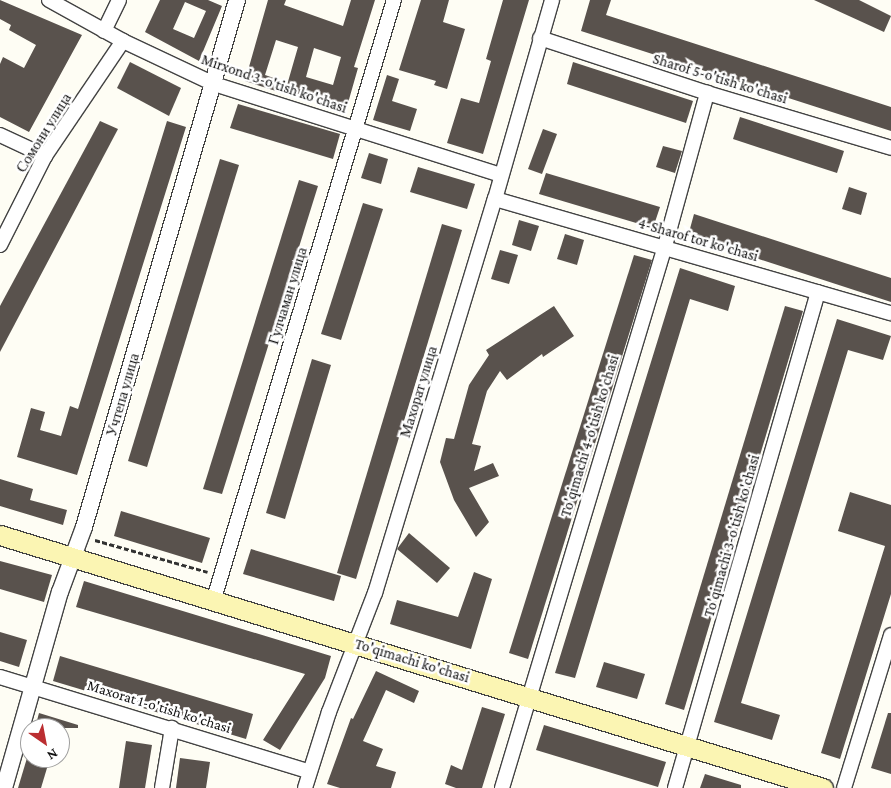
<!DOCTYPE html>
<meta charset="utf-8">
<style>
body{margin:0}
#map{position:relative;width:891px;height:788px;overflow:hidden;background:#fefdf4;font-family:"Crimson Pro",serif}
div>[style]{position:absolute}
.building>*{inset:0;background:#59524d}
.path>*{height:2.5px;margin-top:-1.25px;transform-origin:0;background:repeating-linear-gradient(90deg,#323232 0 5px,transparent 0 7.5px)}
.roads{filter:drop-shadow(1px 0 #434343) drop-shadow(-1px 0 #434343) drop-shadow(0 1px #434343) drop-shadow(0 -1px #434343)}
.minor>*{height:14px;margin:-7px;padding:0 7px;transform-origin:7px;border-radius:7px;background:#fff}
.tertiary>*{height:16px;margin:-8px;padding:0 8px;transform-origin:8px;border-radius:8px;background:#fff}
.secondary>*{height:19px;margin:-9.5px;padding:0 9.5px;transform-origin:9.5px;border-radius:9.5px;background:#fbf5b3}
span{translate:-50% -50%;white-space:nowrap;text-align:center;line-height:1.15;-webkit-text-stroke:5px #fff;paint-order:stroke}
.street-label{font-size:15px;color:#101010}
.north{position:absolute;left:20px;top:718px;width:50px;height:50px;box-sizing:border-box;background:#fff;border:1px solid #9f9f9f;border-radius:50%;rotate:147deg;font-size:14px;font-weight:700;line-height:20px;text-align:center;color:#101010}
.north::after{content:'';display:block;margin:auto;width:18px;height:22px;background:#bb2e31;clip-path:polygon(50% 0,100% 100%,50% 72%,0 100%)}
</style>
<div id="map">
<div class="building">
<div style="clip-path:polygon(0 0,82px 35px,29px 132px,0 117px,0 64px,3px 57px,24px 68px,36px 45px,9px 30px,11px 25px,0 19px)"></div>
<div style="clip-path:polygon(evenodd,160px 0,208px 0,222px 6px,199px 61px,145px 32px,160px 0,185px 2px,206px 11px,194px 38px,173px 29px,185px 2px)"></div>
<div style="clip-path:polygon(evenodd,268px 0,286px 0,284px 5px,343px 26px,351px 0,375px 0,354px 67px,358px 68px,346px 110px,285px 92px,298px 47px,276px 40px,265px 75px,286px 82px,282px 93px,245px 81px,268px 0,314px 48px,341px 57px,333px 85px,306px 77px,314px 48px)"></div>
<div style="clip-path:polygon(421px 0,449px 0,443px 22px,465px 29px,447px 89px,434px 85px,436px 81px,399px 70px)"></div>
<div style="clip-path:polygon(503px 0,529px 0,483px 154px,447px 143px,461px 98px,479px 103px,491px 61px,486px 59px)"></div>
<div style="clip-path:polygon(590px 0,611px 0,606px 15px,891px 107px,891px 131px,581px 31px)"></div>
<div style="clip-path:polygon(814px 0,859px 0,891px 16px,884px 32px)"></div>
<div style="clip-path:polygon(130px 62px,181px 88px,169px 116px,117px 88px)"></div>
<div style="clip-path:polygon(573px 62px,693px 101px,686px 123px,567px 84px)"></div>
<div style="clip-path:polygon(387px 75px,399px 79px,392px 101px,417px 109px,410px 131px,373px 120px)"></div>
<div style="clip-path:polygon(238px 104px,340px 134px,333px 159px,230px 128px)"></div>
<div style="clip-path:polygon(740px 117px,844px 151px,837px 173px,733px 139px)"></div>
<div style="clip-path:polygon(100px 121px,118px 129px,0 352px,0 306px)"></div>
<div style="clip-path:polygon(167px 121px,186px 127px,77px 475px,17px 457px,31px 408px,45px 412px,40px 430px,61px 436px,70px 406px,78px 409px)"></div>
<div style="clip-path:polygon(543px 129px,557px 134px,542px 174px,528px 169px)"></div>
<div style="clip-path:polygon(663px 146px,682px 151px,675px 173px,656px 167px)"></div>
<div style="clip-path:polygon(369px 153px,388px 159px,381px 184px,361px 178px)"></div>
<div style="clip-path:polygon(220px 159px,239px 165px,147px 467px,128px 461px)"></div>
<div style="clip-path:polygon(418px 167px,475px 184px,467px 209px,410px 192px)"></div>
<div style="clip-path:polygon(546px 173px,660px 207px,653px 228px,539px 194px)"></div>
<div style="clip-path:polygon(299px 180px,318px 186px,222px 494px,203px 489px)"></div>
<div style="clip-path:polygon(849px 187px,867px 193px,861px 215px,842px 209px)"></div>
<div style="clip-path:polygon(363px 203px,383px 209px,341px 340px,321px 334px)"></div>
<div style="clip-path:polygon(694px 214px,891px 278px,891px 302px,688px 236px)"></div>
<div style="clip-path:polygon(519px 220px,539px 226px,531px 251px,512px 245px)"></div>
<div style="clip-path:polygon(442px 224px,462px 230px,356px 579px,337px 573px)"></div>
<div style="clip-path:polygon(565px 234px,584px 240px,577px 265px,557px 259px)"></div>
<div style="clip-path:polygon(500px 250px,518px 255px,509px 284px,491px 279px)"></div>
<div style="clip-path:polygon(634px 255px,652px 260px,528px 659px,509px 653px)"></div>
<div style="clip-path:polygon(680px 268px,735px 286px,728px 311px,690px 299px,575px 678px,555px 673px)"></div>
<div style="clip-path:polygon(554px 306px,574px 336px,543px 357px,542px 354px,507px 380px,500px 371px,487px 391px,472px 444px,481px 446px,474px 471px,493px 463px,499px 476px,469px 488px,489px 522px,476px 537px,454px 500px,440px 462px,446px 438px,454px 439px,469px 385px,489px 355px,486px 350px)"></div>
<div style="clip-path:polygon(785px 306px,803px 311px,684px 710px,665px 704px)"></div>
<div style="clip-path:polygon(837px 319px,891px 336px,883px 360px,848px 350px,741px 703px,780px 715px,772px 740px,714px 722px)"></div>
<div style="clip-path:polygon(312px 359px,331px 365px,285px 519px,266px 513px)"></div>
<div style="clip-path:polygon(0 479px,33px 489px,30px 500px,67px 510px,63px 525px,0 506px)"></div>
<div style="clip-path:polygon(850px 492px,891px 505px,891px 594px,840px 759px,821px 753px,885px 546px,838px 531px)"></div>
<div style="clip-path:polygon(121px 511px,210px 538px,202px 563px,114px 536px)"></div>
<div style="clip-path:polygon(409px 533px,450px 568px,437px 583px,397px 549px)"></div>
<div style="clip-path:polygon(251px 549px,341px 576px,334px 601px,243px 574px)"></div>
<div style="clip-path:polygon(0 561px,52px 575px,44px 602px,0 589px)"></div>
<div style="clip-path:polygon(474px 572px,492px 579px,471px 649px,390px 624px,397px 600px,458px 617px)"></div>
<div style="clip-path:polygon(84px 581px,331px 656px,325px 678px,280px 750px,263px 740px,305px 674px,76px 607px)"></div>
<div style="clip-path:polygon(0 632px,27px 640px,19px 667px,0 661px)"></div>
<div style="clip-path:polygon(60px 656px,253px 714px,246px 739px,53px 681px)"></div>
<div style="clip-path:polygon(604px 662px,645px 674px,637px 699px,596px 687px)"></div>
<div style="clip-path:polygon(376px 671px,419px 691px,414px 703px,386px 690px,363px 741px,383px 749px,376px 766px,396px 772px,391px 788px,340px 788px,327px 784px,351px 718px,353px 719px)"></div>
<div style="clip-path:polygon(482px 707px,505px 714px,482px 788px,456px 788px,445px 784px,451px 765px,462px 770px)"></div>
<div style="clip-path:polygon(39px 713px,78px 725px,78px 728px,35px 728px)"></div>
<div style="clip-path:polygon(888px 713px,891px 713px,891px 774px,871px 768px)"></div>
<div style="clip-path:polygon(544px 725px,666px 762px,658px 787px,536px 750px)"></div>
<div style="clip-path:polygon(126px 741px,152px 745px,145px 788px,119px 788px)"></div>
<div style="clip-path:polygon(27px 758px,50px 758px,41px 788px,18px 788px)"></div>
<div style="clip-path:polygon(180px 758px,210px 762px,206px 788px,176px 788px)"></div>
<div style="clip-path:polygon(705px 774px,741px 785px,741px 788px,700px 788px)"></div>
</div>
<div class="path">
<div style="left:95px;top:540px;width:117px;rotate:15.8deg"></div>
</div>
<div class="roads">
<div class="minor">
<div style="left:49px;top:0;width:85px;rotate:29deg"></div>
<div style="left:123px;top:41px;width:101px;rotate:25.3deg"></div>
<div style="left:214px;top:84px;width:301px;rotate:17.6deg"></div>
<div style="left:104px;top:31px;width:34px;rotate:-64deg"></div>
<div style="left:540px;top:38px;width:176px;rotate:18.2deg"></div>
<div style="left:707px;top:93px;width:192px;rotate:16.6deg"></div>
<div style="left:0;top:135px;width:50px;rotate:25deg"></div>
<div style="left:495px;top:199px;width:412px;rotate:16.1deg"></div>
<div style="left:0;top:245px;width:100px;rotate:-63.2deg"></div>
<div style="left:45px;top:156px;width:139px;rotate:-55.9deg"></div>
<div style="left:213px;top:602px;width:629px;rotate:-73.27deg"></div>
<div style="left:0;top:677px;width:322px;rotate:17deg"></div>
<div style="left:162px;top:788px;width:61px;rotate:-80.5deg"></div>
<div style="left:305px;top:788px;width:80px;rotate:-72.5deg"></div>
<div style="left:329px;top:712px;width:128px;rotate:-68.9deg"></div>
<div style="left:375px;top:593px;width:412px;rotate:-73.1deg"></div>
<div style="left:495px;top:199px;width:207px;rotate:-74deg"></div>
<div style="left:502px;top:788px;width:566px;rotate:-73.26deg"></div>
<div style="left:665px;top:246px;width:159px;rotate:-74.6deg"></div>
<div style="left:675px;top:788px;width:516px;rotate:-73.92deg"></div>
<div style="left:844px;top:788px;width:160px;rotate:-72.9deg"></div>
</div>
<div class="tertiary">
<div style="left:4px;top:788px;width:204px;rotate:-74.1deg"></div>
<div style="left:60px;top:592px;width:69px;rotate:-69.7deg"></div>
<div style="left:84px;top:527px;width:549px;rotate:-73.81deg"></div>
</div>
<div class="secondary">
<div style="left:0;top:535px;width:861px;rotate:17.09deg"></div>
</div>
</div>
<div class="street-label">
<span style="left:720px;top:79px;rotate:17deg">Sharof 5-o'tish ko'chasi</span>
<span style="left:274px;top:84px;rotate:19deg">Mirxond 3-o'tish ko'chasi</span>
<span style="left:44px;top:133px;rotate:-58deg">Сомони улица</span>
<span style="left:698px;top:240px;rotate:16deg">4-Sharof tor ko'chasi</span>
<span style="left:288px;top:296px;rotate:-73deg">Гулчаман улица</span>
<span style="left:419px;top:392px;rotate:-73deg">Махорат улица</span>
<span style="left:123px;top:395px;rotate:-74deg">Учтепа улица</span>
<span style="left:590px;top:436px;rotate:-73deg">To'qimachi 4-o'tish ko'chasi</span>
<span style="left:732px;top:536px;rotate:-74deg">To'qimachi 3-o'tish ko'chasi</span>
<span style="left:412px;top:661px;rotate:17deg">To'qimachi ko'chasi</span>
<span style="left:159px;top:707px;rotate:17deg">Maxorat 1-o'tish ko'chasi</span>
</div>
<div class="north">N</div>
</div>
